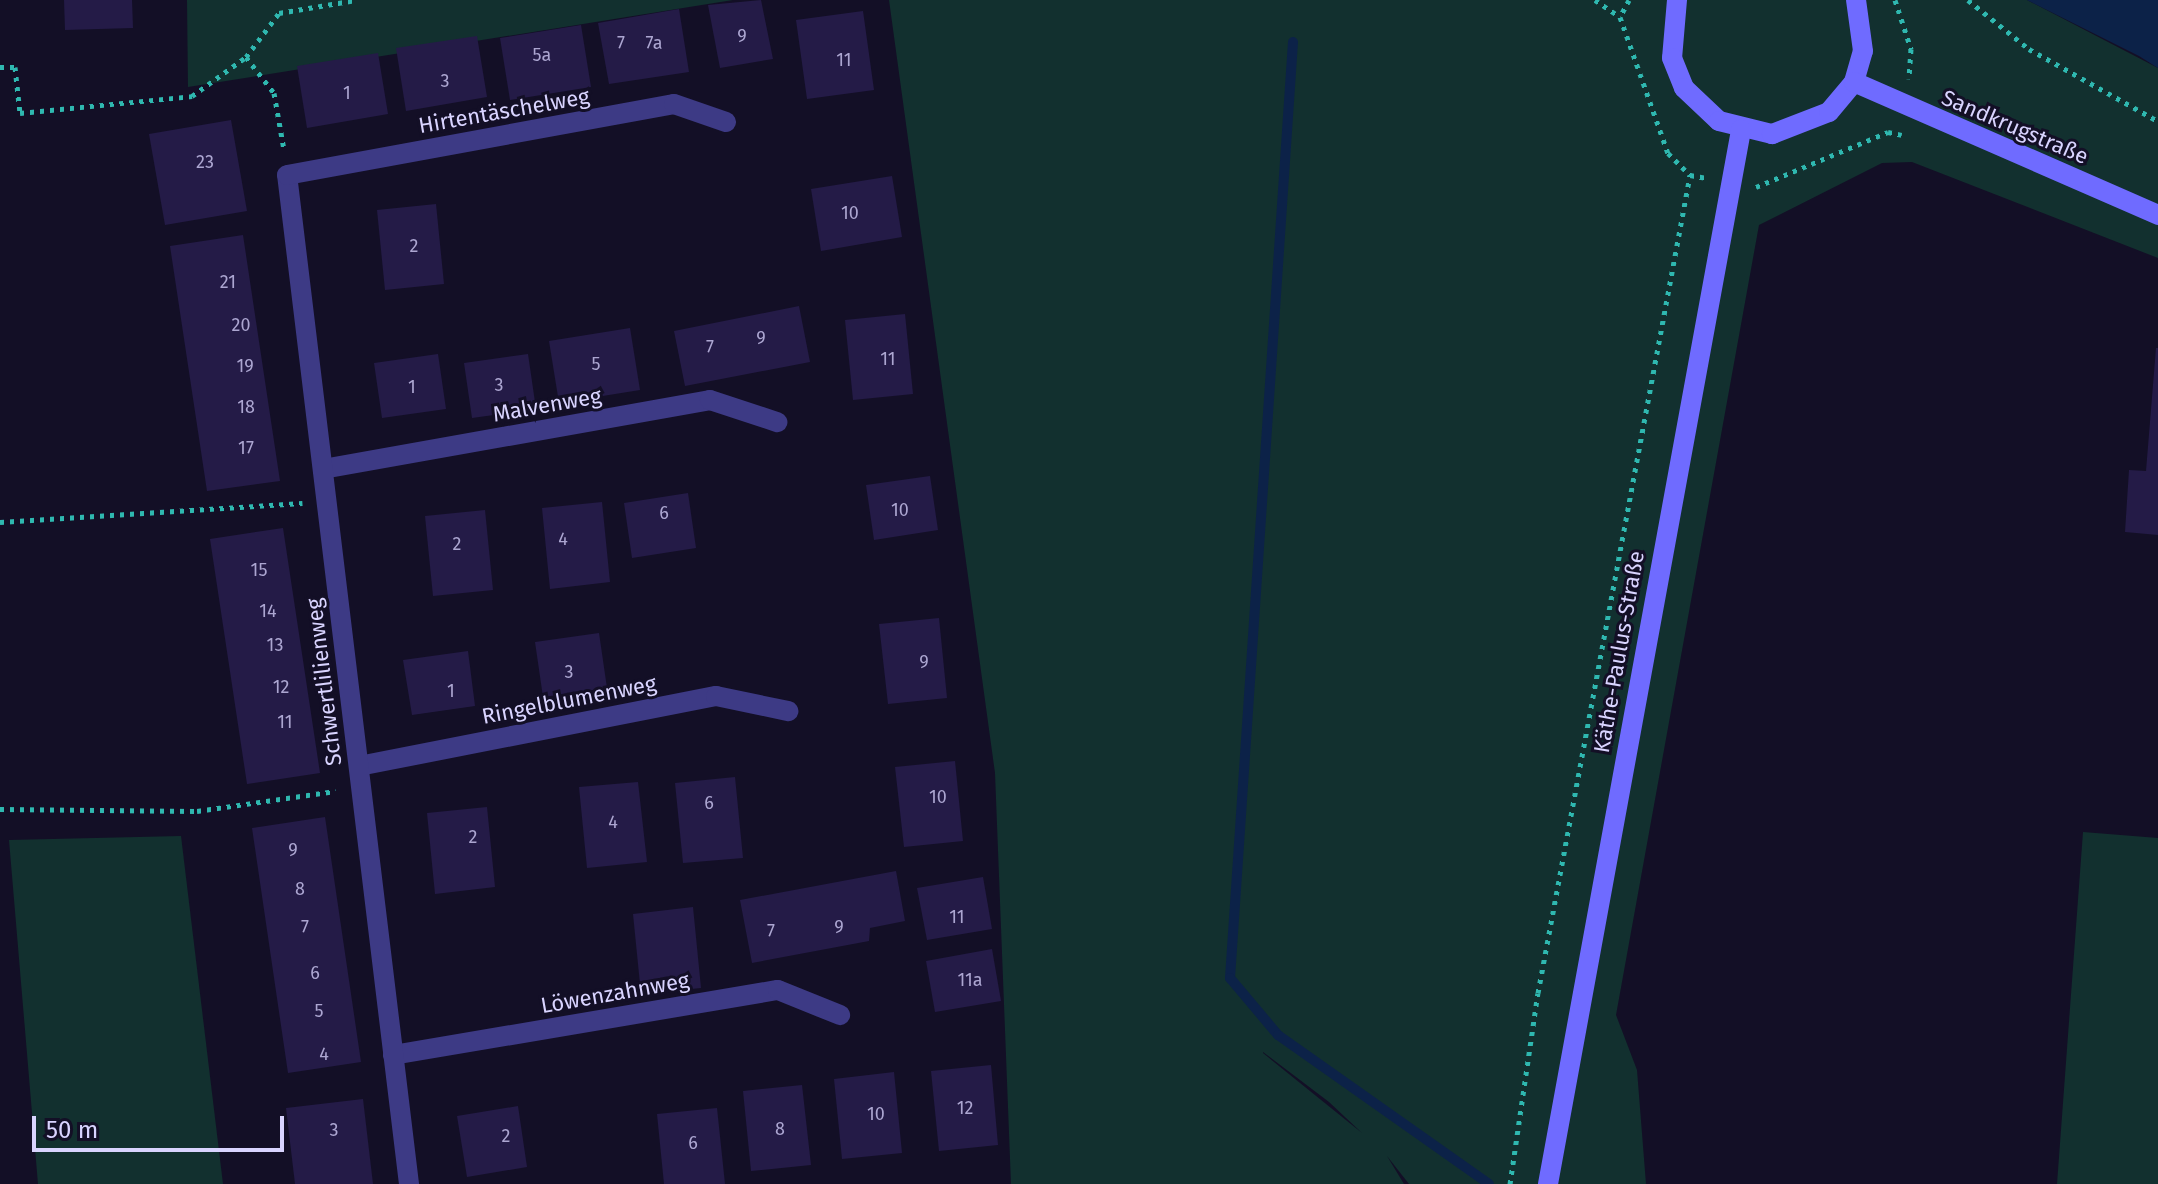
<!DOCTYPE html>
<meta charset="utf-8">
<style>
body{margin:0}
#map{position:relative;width:2158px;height:1184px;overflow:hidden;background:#130f26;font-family:"Fira Sans",sans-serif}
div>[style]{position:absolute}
.green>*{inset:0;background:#12302f}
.water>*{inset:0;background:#0c2248}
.stream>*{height:10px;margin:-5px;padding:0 5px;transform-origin:5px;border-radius:5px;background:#0c2248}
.building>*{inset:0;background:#241b47}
.path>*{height:5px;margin-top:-2.5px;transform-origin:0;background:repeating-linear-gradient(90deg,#2fb8b0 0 4px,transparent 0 10px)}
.street>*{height:20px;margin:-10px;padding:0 10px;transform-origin:10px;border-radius:10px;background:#3d3a85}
.secondary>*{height:20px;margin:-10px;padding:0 10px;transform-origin:10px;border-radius:10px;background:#6f6bff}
span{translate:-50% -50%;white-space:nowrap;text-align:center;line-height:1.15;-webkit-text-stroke:6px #130f26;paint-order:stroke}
.number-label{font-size:18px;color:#aca6d1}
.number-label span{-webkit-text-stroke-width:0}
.street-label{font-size:22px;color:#d9d4ff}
.scale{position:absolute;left:32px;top:1116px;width:252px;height:36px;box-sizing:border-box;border:4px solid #d9d4ff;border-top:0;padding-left:10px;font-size:24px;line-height:28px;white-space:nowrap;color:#d9d4ff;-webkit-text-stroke:6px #130f26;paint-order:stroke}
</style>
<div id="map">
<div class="green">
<div style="clip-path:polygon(187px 0,733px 0,188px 87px)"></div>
<div style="clip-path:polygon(evenodd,889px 0,2027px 0,2158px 68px,2158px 258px,1912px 162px,1882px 163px,1759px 225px,1616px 1015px,1637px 1070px,1646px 1184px,1409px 1184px,1387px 1156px,1404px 1184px,1011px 1184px,995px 773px,889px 0,1263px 1052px,1329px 1102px,1362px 1133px,1263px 1053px,1263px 1052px)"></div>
<div style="clip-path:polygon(2083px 832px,2158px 838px,2158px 1184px,2057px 1184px)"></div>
<div style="clip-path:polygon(181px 836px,223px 1184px,38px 1184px,9px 840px)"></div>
</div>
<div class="water">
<div style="clip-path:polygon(2027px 0,2158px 0,2158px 68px,2139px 56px)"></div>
</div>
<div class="stream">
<div style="left:1293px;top:42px;width:938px;rotate:93.85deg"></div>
<div style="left:1230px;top:978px;width:75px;rotate:49.9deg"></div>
<div style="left:1278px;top:1035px;width:258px;rotate:35.2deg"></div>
</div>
<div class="building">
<div style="clip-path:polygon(64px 0,132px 0,133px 28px,65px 30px)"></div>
<div style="clip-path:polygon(761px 0,773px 59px,720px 68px,708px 5px)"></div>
<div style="clip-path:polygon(679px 9px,689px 72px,609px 84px,598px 23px)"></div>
<div style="clip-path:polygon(863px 11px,874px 90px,807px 99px,796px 20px)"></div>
<div style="clip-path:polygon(581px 25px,591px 87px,510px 100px,500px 38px)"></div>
<div style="clip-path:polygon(477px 36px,487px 97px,406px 111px,396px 48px)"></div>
<div style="clip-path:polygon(378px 53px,388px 114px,307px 128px,297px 66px)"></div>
<div style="clip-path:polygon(231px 120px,247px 211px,165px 225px,149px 134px)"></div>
<div style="clip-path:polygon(892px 176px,902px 237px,821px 251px,811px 189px)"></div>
<div style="clip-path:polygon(436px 204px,444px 284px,385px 290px,377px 210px)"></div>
<div style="clip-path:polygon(243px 235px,280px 481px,207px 491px,170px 246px)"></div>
<div style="clip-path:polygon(799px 306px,810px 362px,685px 386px,674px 331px)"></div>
<div style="clip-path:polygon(905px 314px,913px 394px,853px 400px,845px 320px)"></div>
<div style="clip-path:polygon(630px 328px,640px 390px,559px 403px,549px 341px)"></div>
<div style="clip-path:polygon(2156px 348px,2158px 348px,2158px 535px,2125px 532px,2129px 470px,2146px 471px)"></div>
<div style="clip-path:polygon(438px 354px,446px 409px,382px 418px,374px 363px)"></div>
<div style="clip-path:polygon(528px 354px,536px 409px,472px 418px,464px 363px)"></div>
<div style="clip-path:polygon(930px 476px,938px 530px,874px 540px,866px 485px)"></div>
<div style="clip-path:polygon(688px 493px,696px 548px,632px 558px,624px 503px)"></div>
<div style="clip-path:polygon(602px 502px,610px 582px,550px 589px,542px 508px)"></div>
<div style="clip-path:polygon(485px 510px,493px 590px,433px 596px,425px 516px)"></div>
<div style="clip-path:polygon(283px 528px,320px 773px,247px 784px,210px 539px)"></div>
<div style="clip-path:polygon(939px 618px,947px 698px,888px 704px,879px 624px)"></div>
<div style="clip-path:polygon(599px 633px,607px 688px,543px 697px,535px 642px)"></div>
<div style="clip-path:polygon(468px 651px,475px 706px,412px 715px,403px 660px)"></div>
<div style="clip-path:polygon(955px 761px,963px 841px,904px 847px,895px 767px)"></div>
<div style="clip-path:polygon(735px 777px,743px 858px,683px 863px,675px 783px)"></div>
<div style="clip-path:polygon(638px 782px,647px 862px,587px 868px,579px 787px)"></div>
<div style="clip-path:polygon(487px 807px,495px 887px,435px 894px,427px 813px)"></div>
<div style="clip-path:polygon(325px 817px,361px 1062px,288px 1073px,252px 828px)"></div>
<div style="clip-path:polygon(896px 871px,905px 921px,870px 928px,869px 941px,752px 963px,740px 900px)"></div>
<div style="clip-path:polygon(983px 877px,992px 929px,927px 940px,917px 888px)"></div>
<div style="clip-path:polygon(693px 907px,701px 988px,641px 994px,633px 914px)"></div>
<div style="clip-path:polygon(992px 949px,1001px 1001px,935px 1012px,926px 961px)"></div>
<div style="clip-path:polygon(991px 1065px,998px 1145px,939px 1151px,931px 1071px)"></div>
<div style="clip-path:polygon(894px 1072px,902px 1153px,842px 1159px,834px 1079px)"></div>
<div style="clip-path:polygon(802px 1085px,811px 1165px,751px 1171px,743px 1091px)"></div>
<div style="clip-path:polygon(363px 1099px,373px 1184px,295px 1184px,286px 1108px)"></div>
<div style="clip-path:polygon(518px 1106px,527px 1167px,467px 1177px,457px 1116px)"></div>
<div style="clip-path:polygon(717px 1108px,725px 1184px,664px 1184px,657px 1114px)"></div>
</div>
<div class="path">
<div style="left:1595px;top:0;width:30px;rotate:34deg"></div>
<div style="left:1629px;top:0;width:19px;rotate:118deg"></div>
<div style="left:1620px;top:17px;width:144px;rotate:70.6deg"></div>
<div style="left:1668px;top:153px;width:31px;rotate:45deg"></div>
<div style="left:1690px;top:175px;width:17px;rotate:10deg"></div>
<div style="left:1895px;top:0;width:52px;rotate:71.9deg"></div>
<div style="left:1911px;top:49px;width:30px;rotate:94deg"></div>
<div style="left:1968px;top:0;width:78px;rotate:38.8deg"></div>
<div style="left:2029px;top:49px;width:148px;rotate:29.2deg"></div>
<div style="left:246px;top:57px;width:46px;rotate:52.1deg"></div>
<div style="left:274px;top:93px;width:58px;rotate:80deg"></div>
<div style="left:0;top:67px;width:15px"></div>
<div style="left:15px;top:67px;width:46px;rotate:83.8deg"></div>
<div style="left:20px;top:113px;width:173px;rotate:-5.6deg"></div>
<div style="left:192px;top:96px;width:67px;rotate:-35.8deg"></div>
<div style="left:246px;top:57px;width:55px;rotate:-53.1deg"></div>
<div style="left:279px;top:13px;width:78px;rotate:-9.6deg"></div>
<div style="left:1756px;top:187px;width:143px;rotate:-22.6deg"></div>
<div style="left:1888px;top:132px;width:14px;rotate:12deg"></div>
<div style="left:0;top:522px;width:303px;rotate:-3.6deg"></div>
<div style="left:0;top:809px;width:197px;rotate:0.6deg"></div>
<div style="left:197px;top:811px;width:140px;rotate:-8.2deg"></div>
<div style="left:1510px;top:1184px;width:193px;rotate:-81.7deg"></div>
<div style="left:1538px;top:993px;width:832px;rotate:-79.47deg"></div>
</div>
<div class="street">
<div style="left:323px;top:469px;width:393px;rotate:-10.1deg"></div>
<div style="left:710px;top:400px;width:71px;rotate:18.2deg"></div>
<div style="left:359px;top:766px;width:364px;rotate:-11.1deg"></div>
<div style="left:716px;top:696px;width:74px;rotate:11.8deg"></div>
<div style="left:393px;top:1055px;width:390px;rotate:-9.6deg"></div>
<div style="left:778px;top:990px;width:67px;rotate:22deg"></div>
<div style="left:409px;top:1184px;width:1016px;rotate:-96.89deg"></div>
<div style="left:287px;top:175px;width:393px;rotate:-10.4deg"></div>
<div style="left:674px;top:104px;width:55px;rotate:19.1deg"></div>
</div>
<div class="secondary">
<div style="left:1677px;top:0;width:58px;rotate:94.9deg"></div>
<div style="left:1672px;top:58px;width:32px;rotate:68deg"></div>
<div style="left:1684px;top:88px;width:48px;rotate:43.3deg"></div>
<div style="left:1719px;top:121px;width:55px;rotate:13.8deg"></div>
<div style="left:1772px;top:134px;width:61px;rotate:-21.1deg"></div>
<div style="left:1829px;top:112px;width:39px;rotate:-50deg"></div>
<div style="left:1854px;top:82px;width:32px;rotate:-74deg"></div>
<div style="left:1863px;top:51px;width:51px;rotate:-97.8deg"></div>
<div style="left:1854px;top:82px;width:332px;rotate:23.6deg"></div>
<div style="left:1548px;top:1184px;width:1072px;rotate:-79.62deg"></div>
</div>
<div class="number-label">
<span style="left:742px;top:36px">9</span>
<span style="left:621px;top:43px">7</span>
<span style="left:654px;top:43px">7a</span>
<span style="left:542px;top:55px">5a</span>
<span style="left:844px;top:60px">11</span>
<span style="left:445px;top:81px">3</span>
<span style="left:347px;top:93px">1</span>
<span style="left:205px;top:162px">23</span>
<span style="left:850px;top:213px">10</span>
<span style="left:414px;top:246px">2</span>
<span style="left:228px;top:282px">21</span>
<span style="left:241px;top:325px">20</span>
<span style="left:761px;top:338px">9</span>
<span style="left:710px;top:347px">7</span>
<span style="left:888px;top:359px">11</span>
<span style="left:596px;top:364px">5</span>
<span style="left:245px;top:366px">19</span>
<span style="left:499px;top:385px">3</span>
<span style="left:412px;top:387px">1</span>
<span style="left:246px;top:407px">18</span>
<span style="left:246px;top:448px">17</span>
<span style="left:900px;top:510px">10</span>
<span style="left:664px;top:513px">6</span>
<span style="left:563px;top:539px">4</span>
<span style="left:457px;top:544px">2</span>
<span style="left:259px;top:570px">15</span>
<span style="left:268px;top:611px">14</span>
<span style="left:275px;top:645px">13</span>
<span style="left:924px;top:662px">9</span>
<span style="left:569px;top:672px">3</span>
<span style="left:281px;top:687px">12</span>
<span style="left:451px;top:691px">1</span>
<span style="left:285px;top:722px">11</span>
<span style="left:938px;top:797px">10</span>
<span style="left:709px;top:803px">6</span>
<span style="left:613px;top:822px">4</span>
<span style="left:473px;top:837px">2</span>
<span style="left:293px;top:850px">9</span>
<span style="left:300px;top:889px">8</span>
<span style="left:957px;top:917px">11</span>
<span style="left:305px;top:927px">7</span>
<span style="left:839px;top:927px">9</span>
<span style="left:771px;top:931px">7</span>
<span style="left:315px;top:973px">6</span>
<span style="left:970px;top:980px">11a</span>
<span style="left:319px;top:1011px">5</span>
<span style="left:324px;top:1054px">4</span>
<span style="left:965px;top:1108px">12</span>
<span style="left:876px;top:1114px">10</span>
<span style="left:780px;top:1129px">8</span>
<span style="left:334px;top:1130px">3</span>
<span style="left:506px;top:1136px">2</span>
<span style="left:693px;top:1143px">6</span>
</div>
<div class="street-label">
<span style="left:504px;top:111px;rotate:-10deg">Hirtentäschelweg</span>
<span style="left:2015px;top:127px;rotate:23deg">Sandkrugstraße</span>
<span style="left:547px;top:405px;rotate:-10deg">Malvenweg</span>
<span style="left:1619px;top:652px;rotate:-80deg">Käthe-Paulus-Straße</span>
<span style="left:324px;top:682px;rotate:-97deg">Schwertlilienweg</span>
<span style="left:569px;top:700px;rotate:-11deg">Ringelblumenweg</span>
<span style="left:615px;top:993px;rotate:-10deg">Löwenzahnweg</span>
</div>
<div class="scale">50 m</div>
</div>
